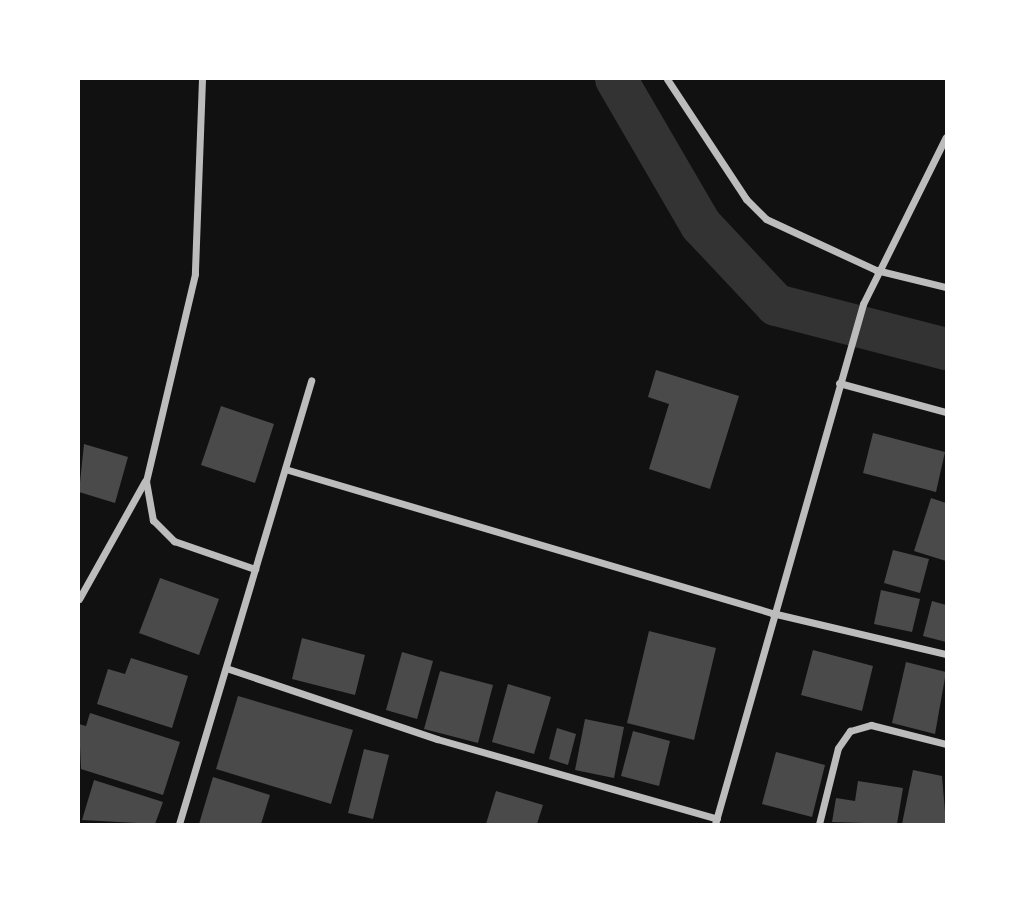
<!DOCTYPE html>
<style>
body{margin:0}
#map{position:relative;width:1025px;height:903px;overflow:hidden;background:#111;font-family:"Work Sans",sans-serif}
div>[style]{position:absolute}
.canal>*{height:42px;margin:-21px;padding:0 21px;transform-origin:21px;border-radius:21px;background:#333}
.building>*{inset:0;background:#4a4a4a}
.minor>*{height:7px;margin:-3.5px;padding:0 3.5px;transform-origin:3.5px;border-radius:3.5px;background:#bcbcbc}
span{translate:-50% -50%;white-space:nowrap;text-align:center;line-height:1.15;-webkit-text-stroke:6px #fff;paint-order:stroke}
.frame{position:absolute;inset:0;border:80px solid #fff;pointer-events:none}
</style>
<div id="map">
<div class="canal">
<div style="left:616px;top:79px;width:169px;rotate:59.8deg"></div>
<div style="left:701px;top:225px;width:110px;rotate:46.8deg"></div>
<div style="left:776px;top:305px;width:176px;rotate:14.5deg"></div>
</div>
<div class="building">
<div style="clip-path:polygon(656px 370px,739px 396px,710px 489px,649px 469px,669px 404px,648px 397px)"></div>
<div style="clip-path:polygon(221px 406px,274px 424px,255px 483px,201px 465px)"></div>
<div style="clip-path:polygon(873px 433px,945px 452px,936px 492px,863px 473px)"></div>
<div style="clip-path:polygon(84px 444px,128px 457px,115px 503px,79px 492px)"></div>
<div style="clip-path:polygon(931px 498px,946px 503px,946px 561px,914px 551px)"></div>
<div style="clip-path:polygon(893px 550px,929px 559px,920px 593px,884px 583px)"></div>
<div style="clip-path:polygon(160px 578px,219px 599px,199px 655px,139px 633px)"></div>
<div style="clip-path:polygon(881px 590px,920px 599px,912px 632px,874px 624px)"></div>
<div style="clip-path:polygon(932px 601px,946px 605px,946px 642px,923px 636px)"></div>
<div style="clip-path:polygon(649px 631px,716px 648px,694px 740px,627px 723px)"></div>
<div style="clip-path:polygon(302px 638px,365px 655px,355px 695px,292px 679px)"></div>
<div style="clip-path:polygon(813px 650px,873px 666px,862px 711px,801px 695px)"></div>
<div style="clip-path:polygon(402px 652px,433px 661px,417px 719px,386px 710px)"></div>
<div style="clip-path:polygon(131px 658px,188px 676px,172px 728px,97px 704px,108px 669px,125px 674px)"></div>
<div style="clip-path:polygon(906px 662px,946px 672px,935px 734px,892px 723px)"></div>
<div style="clip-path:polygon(440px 671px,493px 685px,478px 743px,424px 729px)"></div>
<div style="clip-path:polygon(508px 684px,551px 697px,534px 754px,492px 742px)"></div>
<div style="clip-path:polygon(238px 696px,353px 730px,331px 804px,216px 769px)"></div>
<div style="clip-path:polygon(90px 713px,180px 742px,163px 795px,81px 769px,79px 724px,86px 726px)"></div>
<div style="clip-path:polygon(585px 719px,624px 727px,614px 778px,575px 770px)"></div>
<div style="clip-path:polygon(557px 728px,576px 734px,568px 765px,549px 759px)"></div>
<div style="clip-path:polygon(633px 731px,670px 741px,659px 786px,621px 776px)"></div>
<div style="clip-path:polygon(364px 749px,389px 755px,373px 819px,348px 813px)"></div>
<div style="clip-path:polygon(776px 752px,825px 765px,812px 817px,762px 804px)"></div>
<div style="clip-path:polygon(913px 770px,942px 776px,946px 824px,902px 824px)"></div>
<div style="clip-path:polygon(213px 777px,270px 795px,261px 824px,199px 824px)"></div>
<div style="clip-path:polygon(94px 780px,163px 802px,155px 824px,82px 820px)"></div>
<div style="clip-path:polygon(858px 781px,903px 788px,897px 824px,832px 822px,836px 798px,855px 801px)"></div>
<div style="clip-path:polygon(496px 791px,543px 805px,537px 824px,486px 824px)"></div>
</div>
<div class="minor">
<div style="left:202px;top:79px;width:195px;rotate:92.1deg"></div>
<div style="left:195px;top:274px;width:213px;rotate:103.3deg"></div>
<div style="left:146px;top:481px;width:40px;rotate:80deg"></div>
<div style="left:153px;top:520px;width:30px;rotate:45deg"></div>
<div style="left:174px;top:541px;width:86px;rotate:19.1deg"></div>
<div style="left:667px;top:79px;width:144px;rotate:56.6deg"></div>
<div style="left:746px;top:199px;width:28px;rotate:45deg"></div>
<div style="left:766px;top:219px;width:121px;rotate:24.9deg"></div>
<div style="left:876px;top:270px;width:72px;rotate:13.7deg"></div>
<div style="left:839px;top:383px;width:111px;rotate:15.2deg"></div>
<div style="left:285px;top:469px;width:508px;rotate:16.47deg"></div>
<div style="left:772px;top:613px;width:179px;rotate:13.3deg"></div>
<div style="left:79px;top:599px;width:135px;rotate:-60.8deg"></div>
<div style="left:226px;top:668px;width:223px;rotate:18.6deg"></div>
<div style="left:437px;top:739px;width:291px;rotate:15.9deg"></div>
<div style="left:179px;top:824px;width:463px;rotate:-73.4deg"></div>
<div style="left:715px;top:824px;width:541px;rotate:-74.11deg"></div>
<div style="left:863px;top:304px;width:186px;rotate:-63.6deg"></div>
<div style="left:819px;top:824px;width:78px;rotate:-76deg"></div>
<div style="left:838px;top:748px;width:21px;rotate:-55deg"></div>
<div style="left:850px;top:731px;width:22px;rotate:-16deg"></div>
<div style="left:871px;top:725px;width:77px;rotate:14.2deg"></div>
</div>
<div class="frame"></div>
</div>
